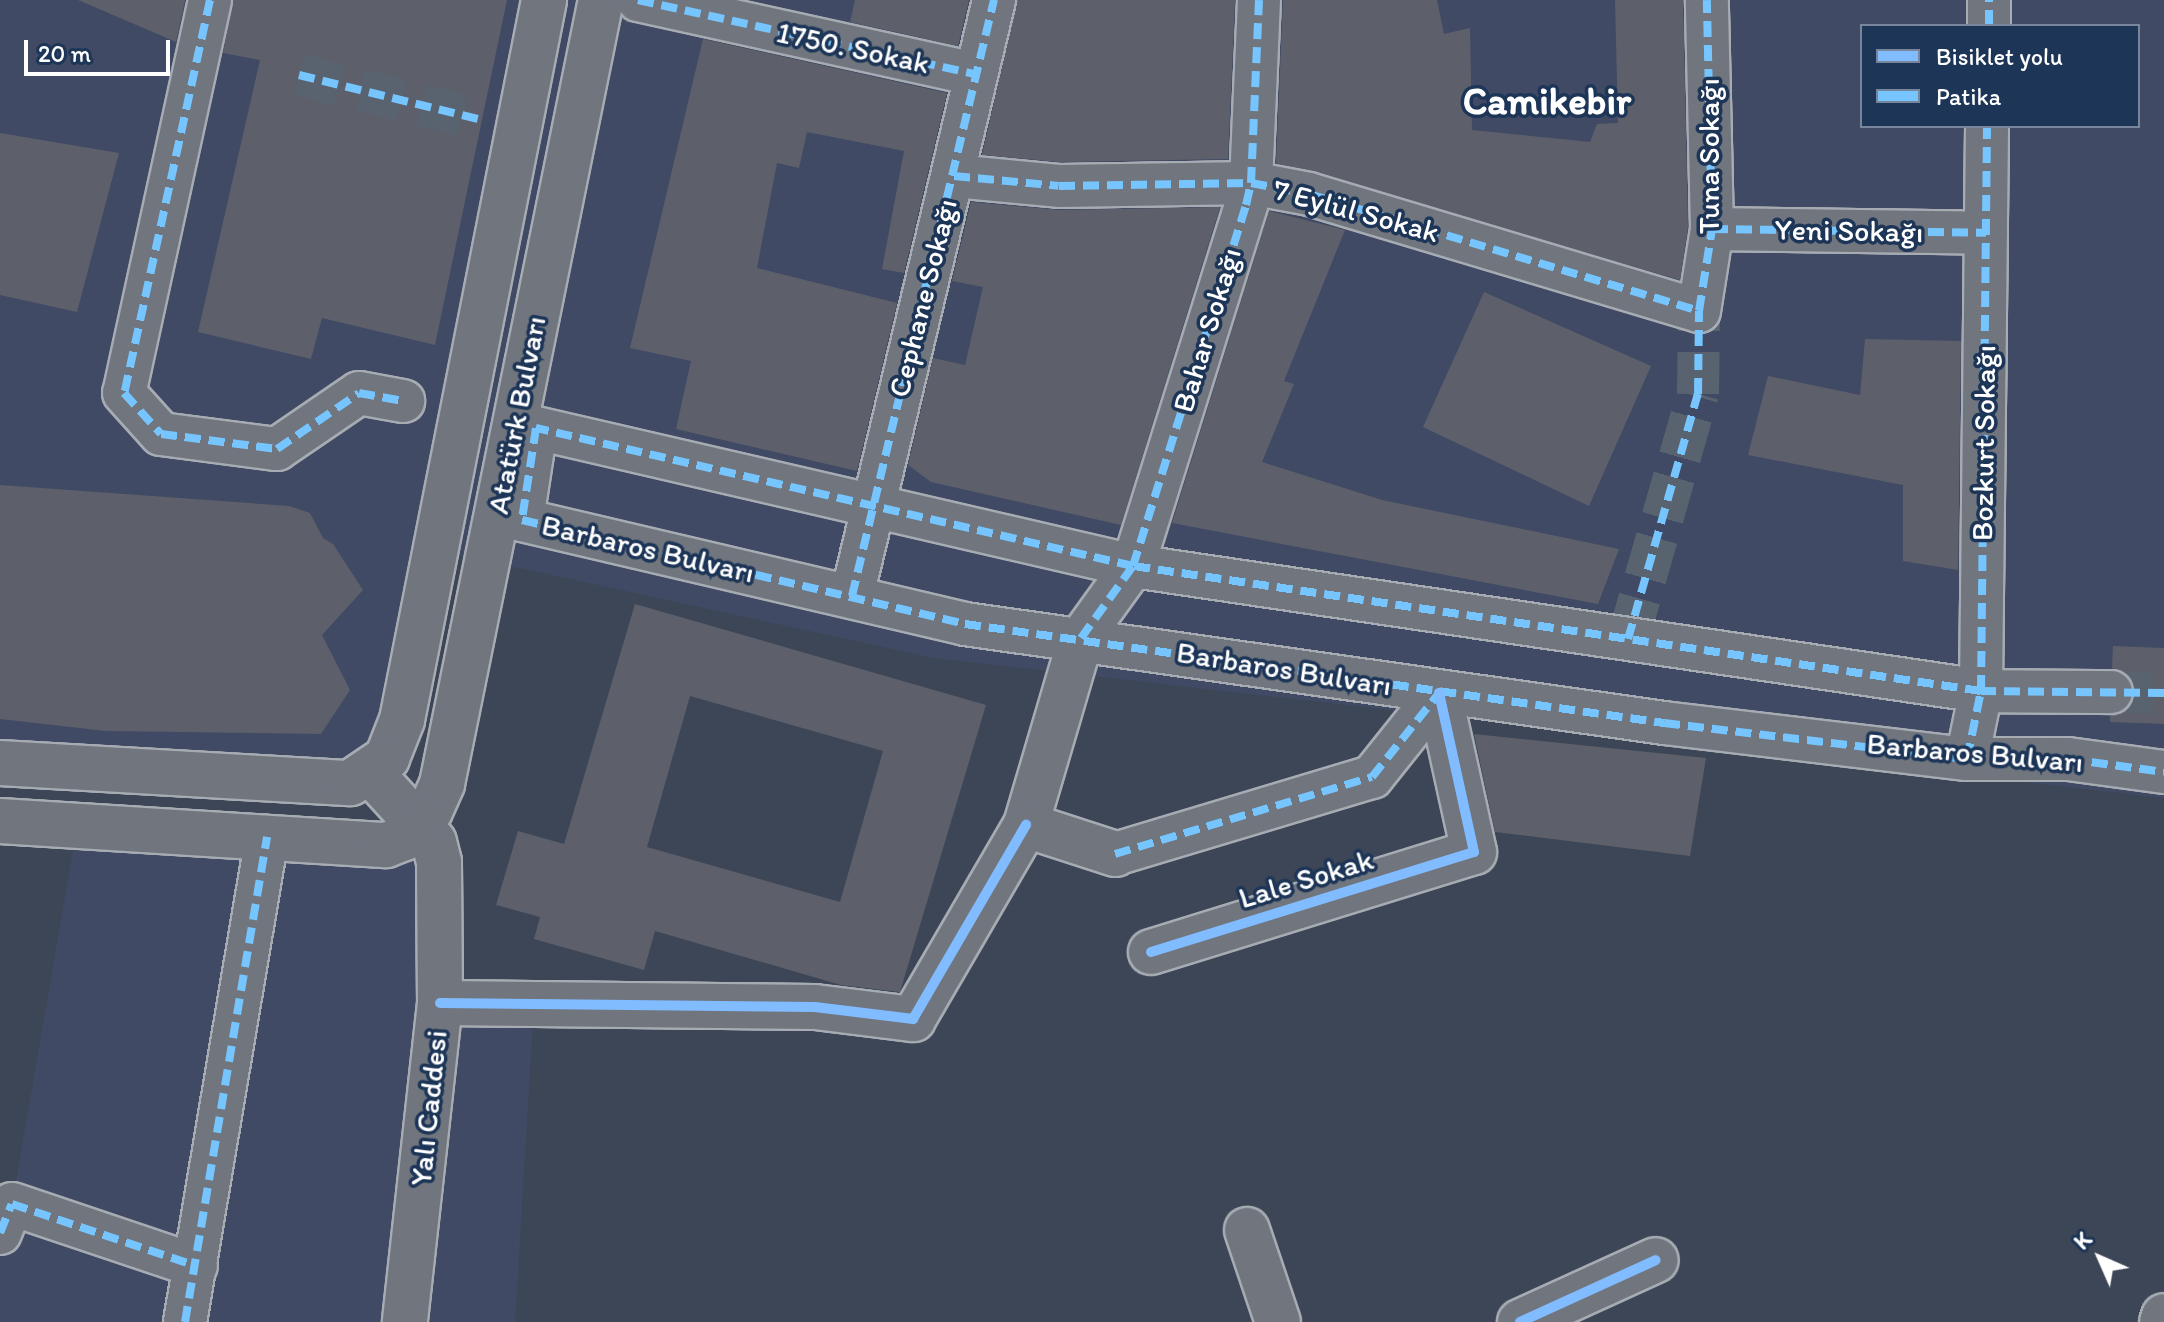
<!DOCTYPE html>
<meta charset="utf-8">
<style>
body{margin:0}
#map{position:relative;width:2164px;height:1322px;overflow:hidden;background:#3c4656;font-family:Itim,sans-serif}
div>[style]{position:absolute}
.built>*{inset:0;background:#404a64}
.building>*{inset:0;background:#5d606b}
.pedestrian-tunnel>*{height:42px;margin-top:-21px;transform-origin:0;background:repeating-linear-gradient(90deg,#59626f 0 42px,transparent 0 63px)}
.roads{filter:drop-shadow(2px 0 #a7acb3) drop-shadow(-2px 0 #a7acb3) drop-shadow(0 2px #a7acb3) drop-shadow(0 -2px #a7acb3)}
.pedestrian>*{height:42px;margin:-21px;padding:0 21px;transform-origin:21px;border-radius:21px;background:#70757e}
.minor>*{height:44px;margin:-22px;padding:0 22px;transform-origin:22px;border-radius:22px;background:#70757e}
.secondary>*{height:44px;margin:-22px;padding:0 22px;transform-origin:22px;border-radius:22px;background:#70757e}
.quiet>*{height:8px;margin-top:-4px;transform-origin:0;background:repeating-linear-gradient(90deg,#76c5fe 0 16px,transparent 0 24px)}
.cycleway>*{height:10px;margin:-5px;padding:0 5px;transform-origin:5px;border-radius:5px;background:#80bcff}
span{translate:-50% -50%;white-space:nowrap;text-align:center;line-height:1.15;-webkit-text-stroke:7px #1d3557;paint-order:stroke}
.street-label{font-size:30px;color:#fff}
.district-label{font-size:38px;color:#fff;font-weight:700}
.legend{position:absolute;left:1860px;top:24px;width:280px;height:104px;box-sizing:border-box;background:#1d3557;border:2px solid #77869a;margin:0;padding:10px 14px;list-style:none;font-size:24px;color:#fff}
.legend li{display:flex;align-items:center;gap:16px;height:40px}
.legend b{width:40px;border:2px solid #77869a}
.north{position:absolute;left:2060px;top:1218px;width:80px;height:80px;-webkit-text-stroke:6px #1d3557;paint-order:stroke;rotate:315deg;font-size:22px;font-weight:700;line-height:32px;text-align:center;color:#fff}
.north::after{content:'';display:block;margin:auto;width:28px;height:36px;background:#fff;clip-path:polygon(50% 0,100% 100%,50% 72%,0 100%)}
.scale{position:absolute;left:24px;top:40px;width:146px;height:36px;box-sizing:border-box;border:4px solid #fff;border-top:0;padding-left:10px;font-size:24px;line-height:28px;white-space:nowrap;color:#fff;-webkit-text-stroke:6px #1d3557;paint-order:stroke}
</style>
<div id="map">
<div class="built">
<div style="clip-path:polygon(evenodd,0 0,2164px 0,2164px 798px,934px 658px,418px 546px,368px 770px,0 741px,0 0,1862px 26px,2138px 26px,2138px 126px,1862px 126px,1862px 26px)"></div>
<div style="clip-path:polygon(77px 827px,386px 845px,439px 862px,440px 1003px,534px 1005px,515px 1322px,0 1322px,0 1233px,12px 1204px)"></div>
</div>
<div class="building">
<div style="clip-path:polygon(78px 0,185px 0,176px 42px)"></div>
<div style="clip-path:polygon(233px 0,507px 0,435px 345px,322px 318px,311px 359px,198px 332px,260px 60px,223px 53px)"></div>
<div style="clip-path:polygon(855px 0,969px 0,958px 46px,850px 22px)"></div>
<div style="clip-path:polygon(1017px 0,1235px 0,1228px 159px,1060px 162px,982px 155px)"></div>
<div style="clip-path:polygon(1283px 0,1437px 0,1444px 34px,1470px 28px,1472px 130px,1590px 142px,1597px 124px,1618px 123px,1615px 0,1683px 0,1688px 227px,1680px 280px,1276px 163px)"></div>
<div style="clip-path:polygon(703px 39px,947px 93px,904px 273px,882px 269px,904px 151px,807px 132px,799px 168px,777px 163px,757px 268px,897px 303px,857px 471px,676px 429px,691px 361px,630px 348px)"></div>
<div style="clip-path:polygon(0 133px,119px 153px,77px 312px,0 295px)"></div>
<div style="clip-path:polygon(971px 202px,1059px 210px,1220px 207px,1121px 525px,931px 482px,908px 465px,933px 358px,965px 365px,983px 287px,952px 281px)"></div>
<div style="clip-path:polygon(1269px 211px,1345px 230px,1284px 381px,1294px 384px,1262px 462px,1382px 500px,1619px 549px,1598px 604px,1172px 523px)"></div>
<div style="clip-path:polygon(1484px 292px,1651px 366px,1589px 506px,1423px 427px)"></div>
<div style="clip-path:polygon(1865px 339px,1961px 341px,1958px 570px,1903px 561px,1903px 485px,1748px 455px,1768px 376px,1860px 395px)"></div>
<div style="clip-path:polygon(0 485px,289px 506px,310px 513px,323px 538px,333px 544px,363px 590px,322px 635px,350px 690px,321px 734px,106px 731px,0 719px)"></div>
<div style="clip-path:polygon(evenodd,635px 604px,986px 705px,900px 992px,841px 985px,655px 931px,644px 970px,534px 939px,540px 917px,496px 905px,518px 831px,564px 844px,635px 604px,690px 696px,883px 751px,840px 902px,647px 847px,690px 696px)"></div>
<div style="clip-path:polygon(2113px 646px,2164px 648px,2164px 724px,2110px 722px,2110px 716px,2131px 705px,2135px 693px,2131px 680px,2112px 668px)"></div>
<div style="clip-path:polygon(1474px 734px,1706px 758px,1690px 856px,1495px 832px)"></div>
</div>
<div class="pedestrian-tunnel">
<div style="left:299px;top:75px;width:188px;rotate:13.8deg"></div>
<div style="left:1628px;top:639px;width:255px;rotate:-74.1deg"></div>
<div style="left:1698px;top:394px;width:83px;rotate:-89.3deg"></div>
<div style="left:2111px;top:692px;width:53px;rotate:1.1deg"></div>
</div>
<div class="roads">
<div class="pedestrian">
<div style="left:210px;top:0;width:402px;rotate:102.3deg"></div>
<div style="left:124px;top:393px;width:55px;rotate:47.9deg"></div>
<div style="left:161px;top:434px;width:117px;rotate:7.4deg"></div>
<div style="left:277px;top:449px;width:99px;rotate:-34.3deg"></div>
<div style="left:359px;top:393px;width:45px;rotate:10.3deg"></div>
<div style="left:638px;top:0;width:344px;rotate:12.4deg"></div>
<div style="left:1989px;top:26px;width:26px;rotate:-90deg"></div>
<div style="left:954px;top:176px;width:105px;rotate:5.4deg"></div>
<div style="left:1059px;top:186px;width:192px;rotate:-0.9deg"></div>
<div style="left:1251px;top:183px;width:59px;rotate:10.7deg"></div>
<div style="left:1309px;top:194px;width:407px;rotate:16.7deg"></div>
<div style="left:1699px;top:311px;width:83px;rotate:-81deg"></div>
<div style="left:1712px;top:229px;width:229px;rotate:-91.3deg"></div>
<div style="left:1712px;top:229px;width:274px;rotate:0.8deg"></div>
<div style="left:852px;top:596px;width:613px;rotate:-76.6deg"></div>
<div style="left:1081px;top:638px;width:89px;rotate:-54.2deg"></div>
<div style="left:1133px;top:566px;width:378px;rotate:-72.6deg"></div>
<div style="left:1246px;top:205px;width:23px;rotate:-77deg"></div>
<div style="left:1251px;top:183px;width:183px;rotate:-87.5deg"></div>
<div style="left:2111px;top:692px;width:130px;rotate:-179.6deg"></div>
<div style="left:1981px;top:691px;width:857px;rotate:-171.61deg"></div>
<div style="left:1133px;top:566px;width:613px;rotate:-166.98deg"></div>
<div style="left:536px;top:428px;width:93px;rotate:98.7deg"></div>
<div style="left:522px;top:520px;width:455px;rotate:13.2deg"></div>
<div style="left:965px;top:624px;width:706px;rotate:8.06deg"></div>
<div style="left:1664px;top:723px;width:305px;rotate:6.8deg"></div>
<div style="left:1967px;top:759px;width:101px"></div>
<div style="left:2068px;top:759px;width:97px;rotate:7.7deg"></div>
<div style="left:1967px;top:759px;width:69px;rotate:-78.4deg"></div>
<div style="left:1981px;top:691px;width:565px;rotate:-89.39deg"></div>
<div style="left:1115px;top:854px;width:268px;rotate:-16.7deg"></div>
<div style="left:1372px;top:777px;width:107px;rotate:-51.4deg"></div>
<div style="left:0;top:1233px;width:31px;rotate:-68deg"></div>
<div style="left:12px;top:1204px;width:194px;rotate:18.6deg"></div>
<div style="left:185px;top:1322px;width:492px;rotate:-80.4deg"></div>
</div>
<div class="minor">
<div style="left:1081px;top:638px;width:195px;rotate:106.4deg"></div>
<div style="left:1026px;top:825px;width:94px;rotate:18deg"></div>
<div style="left:371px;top:773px;width:93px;rotate:47.6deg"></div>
<div style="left:434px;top:842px;width:21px;rotate:76deg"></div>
<div style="left:439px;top:862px;width:141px;rotate:89.6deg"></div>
<div style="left:440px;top:1003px;width:321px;rotate:96.3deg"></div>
<div style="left:1151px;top:952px;width:338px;rotate:-17.2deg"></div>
<div style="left:1474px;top:852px;width:163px;rotate:-102.4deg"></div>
<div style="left:440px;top:1003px;width:375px;rotate:0.6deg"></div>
<div style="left:815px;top:1007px;width:99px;rotate:7deg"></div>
<div style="left:913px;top:1019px;width:225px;rotate:-59.8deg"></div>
<div style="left:1247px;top:1230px;width:97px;rotate:71.4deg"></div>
<div style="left:1520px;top:1322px;width:149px;rotate:-24.5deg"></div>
<div style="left:2162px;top:1322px;width:6px;rotate:-72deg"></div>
</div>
<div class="secondary">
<div style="left:0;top:763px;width:351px;rotate:3.3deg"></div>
<div style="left:350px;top:783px;width:45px;rotate:-34deg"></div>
<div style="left:387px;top:758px;width:41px;rotate:-68.5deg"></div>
<div style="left:402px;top:720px;width:734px;rotate:-78.84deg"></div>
<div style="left:0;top:821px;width:387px;rotate:3.6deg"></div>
<div style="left:386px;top:845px;width:19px;rotate:-21deg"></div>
<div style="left:404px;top:838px;width:37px;rotate:-46deg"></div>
<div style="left:430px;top:811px;width:30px;rotate:-66deg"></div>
<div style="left:442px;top:784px;width:800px;rotate:-78.54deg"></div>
</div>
</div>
<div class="quiet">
<div style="left:210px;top:0;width:402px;rotate:102.3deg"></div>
<div style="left:124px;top:393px;width:55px;rotate:47.9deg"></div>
<div style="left:161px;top:434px;width:117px;rotate:7.4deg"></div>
<div style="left:277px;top:449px;width:99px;rotate:-34.3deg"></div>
<div style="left:359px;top:393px;width:45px;rotate:10.3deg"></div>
<div style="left:638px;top:0;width:344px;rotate:12.4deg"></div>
<div style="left:1989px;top:26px;width:26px;rotate:-90deg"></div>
<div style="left:299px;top:75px;width:188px;rotate:13.8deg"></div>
<div style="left:954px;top:176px;width:105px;rotate:5.4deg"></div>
<div style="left:1059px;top:186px;width:192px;rotate:-0.9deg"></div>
<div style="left:1251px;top:183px;width:59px;rotate:10.7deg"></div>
<div style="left:1309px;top:194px;width:407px;rotate:16.7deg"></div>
<div style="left:1712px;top:229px;width:274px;rotate:0.8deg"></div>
<div style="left:852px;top:596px;width:613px;rotate:-76.6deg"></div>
<div style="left:1081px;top:638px;width:89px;rotate:-54.2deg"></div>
<div style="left:1133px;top:566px;width:378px;rotate:-72.6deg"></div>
<div style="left:1246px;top:205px;width:23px;rotate:-77deg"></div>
<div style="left:1251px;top:183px;width:183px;rotate:-87.5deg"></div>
<div style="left:1628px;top:639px;width:255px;rotate:-74.1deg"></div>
<div style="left:1698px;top:394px;width:83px;rotate:-89.3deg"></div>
<div style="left:1699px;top:311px;width:83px;rotate:-81deg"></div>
<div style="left:1712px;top:229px;width:229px;rotate:-91.3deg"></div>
<div style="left:2164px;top:693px;width:183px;rotate:-179.4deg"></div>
<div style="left:1981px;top:691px;width:857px;rotate:-171.61deg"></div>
<div style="left:1133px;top:566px;width:613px;rotate:-166.98deg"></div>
<div style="left:536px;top:428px;width:93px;rotate:98.7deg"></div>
<div style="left:522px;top:520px;width:455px;rotate:13.2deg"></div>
<div style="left:965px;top:624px;width:706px;rotate:8.06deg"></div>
<div style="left:1664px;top:723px;width:305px;rotate:6.8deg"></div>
<div style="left:1967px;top:759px;width:101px"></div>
<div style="left:2068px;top:759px;width:97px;rotate:7.7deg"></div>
<div style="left:1967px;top:759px;width:69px;rotate:-78.4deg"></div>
<div style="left:1981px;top:691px;width:565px;rotate:-89.39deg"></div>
<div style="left:1115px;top:854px;width:268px;rotate:-16.7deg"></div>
<div style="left:1372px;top:777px;width:107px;rotate:-51.4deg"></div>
<div style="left:0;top:1233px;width:31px;rotate:-68deg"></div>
<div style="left:12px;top:1204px;width:194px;rotate:18.6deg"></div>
<div style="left:185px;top:1322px;width:492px;rotate:-80.4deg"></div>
</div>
<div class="cycleway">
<div style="left:1151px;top:952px;width:338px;rotate:-17.2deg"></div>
<div style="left:1474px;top:852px;width:163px;rotate:-102.4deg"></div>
<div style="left:440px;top:1003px;width:375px;rotate:0.6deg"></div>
<div style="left:815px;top:1007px;width:99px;rotate:7deg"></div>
<div style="left:913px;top:1019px;width:225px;rotate:-59.8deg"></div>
<div style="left:1520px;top:1322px;width:149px;rotate:-24.5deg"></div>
</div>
<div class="street-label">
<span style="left:853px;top:48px;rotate:12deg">1750. Sokak</span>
<span style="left:1709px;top:156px;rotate:-90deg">Tuna Sokağı</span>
<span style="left:1356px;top:211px;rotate:15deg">7 Eylül Sokak</span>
<span style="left:1849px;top:231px;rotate:1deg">Yeni Sokağı</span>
<span style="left:923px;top:298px;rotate:-76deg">Cephane Sokağı</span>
<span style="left:1207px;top:330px;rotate:-73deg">Bahar Sokağı</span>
<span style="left:517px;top:415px;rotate:-79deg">Atatürk Bulvarı</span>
<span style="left:1984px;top:443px;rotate:-89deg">Bozkurt Sokağı</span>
<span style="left:648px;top:549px;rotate:13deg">Barbaros Bulvarı</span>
<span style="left:1284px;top:669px;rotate:9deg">Barbaros Bulvarı</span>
<span style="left:1975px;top:753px;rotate:5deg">Barbaros Bulvarı</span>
<span style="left:1306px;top:879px;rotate:-17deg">Lale Sokak</span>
<span style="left:429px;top:1108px;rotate:-84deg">Yalı Caddesi</span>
</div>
<div class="district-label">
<span style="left:1547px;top:102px">Camikebir</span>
</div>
<ul class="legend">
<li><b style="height:10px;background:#80bcff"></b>Bisiklet yolu</li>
<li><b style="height:10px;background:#76c5fe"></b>Patika</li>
</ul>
<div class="north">K</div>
<div class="scale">20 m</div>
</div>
